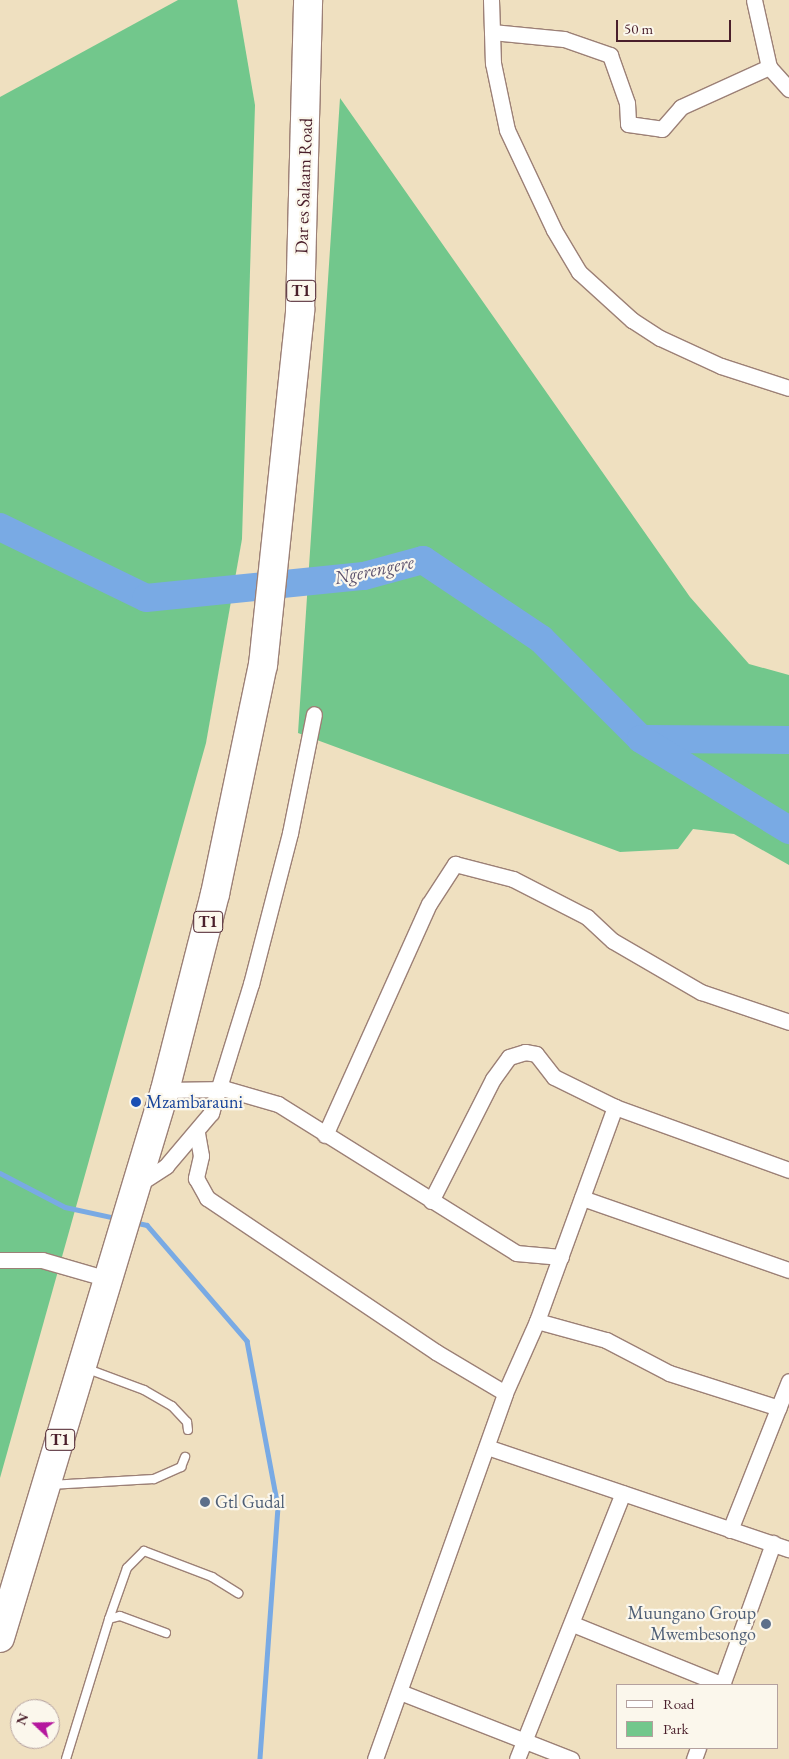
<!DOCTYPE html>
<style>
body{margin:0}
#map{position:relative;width:789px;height:1759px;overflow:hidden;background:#efe0c0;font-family:"EB Garamond",serif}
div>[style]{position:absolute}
.green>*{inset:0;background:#72c78c}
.stream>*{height:4.5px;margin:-2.25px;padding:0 2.25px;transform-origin:2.25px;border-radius:2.25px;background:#79aae4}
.river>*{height:28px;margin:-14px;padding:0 14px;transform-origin:14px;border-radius:14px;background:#79aae4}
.roads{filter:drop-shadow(1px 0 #9c8076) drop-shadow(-1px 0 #9c8076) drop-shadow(0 1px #9c8076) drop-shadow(0 -1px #9c8076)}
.lane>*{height:8px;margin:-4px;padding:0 4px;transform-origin:4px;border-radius:4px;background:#fff}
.street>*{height:15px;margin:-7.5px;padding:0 7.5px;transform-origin:7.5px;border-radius:7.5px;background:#fff}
.highway>*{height:28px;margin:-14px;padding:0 14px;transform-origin:14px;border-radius:14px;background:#fff}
.dots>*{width:14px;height:14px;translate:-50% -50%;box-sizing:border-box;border:2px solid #fbf7ec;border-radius:50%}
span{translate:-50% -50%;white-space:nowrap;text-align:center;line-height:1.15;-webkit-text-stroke:4.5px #fbf7ec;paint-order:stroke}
.shield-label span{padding:1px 4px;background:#fbf7ec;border:1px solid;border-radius:4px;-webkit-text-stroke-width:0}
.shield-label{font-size:16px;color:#4a1f2b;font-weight:700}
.street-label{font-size:18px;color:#4a1f2b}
.transit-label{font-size:18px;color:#164399}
.left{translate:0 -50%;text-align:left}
.service-label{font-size:18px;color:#4e5e75}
.right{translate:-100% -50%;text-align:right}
.water-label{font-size:19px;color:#5a506c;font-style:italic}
.legend{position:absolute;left:616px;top:1684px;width:162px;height:65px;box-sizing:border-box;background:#fbf7ec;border:1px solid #b4a19f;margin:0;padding:6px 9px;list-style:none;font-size:15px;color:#4a1f2b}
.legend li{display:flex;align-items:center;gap:10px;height:25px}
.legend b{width:25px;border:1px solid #b4a19f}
.north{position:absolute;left:10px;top:1699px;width:50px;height:50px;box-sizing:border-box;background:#fbf7ec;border:1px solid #b4a19f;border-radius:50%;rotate:291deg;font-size:14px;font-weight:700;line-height:20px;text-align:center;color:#4a1f2b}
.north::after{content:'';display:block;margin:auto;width:18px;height:22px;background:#b5179e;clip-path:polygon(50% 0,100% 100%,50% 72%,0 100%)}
.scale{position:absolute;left:616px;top:20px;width:115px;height:22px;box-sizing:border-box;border:2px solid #4a1f2b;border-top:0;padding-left:6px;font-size:15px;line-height:18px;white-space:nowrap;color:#4a1f2b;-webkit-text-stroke:4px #fbf7ec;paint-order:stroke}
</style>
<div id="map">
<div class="green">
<div style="clip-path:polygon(178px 0,237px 0,255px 105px,242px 539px,206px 743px,0 1478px,0 97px)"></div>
<div style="clip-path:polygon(340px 98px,690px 597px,749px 664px,789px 675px,789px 865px,734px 834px,693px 829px,678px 849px,620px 852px,298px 733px)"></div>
</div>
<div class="stream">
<div style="left:0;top:1173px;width:73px;rotate:27.6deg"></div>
<div style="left:65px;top:1207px;width:52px;rotate:12.2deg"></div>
<div style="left:133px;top:1222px;width:14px;rotate:12deg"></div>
<div style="left:147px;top:1225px;width:153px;rotate:49.2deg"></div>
<div style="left:247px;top:1341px;width:169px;rotate:79.4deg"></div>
<div style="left:278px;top:1507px;width:253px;rotate:94.1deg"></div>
</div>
<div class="river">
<div style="left:0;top:527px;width:162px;rotate:25.9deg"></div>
<div style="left:146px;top:598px;width:219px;rotate:-5.8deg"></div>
<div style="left:364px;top:576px;width:61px;rotate:-15.2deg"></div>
<div style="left:423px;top:560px;width:142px;rotate:33.8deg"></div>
<div style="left:541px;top:639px;width:141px;rotate:45deg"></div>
<div style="left:641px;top:739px;width:148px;rotate:0.4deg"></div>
<div style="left:641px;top:739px;width:174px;rotate:31.6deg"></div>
</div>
<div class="roads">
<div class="lane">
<div style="left:85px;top:1368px;width:63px;rotate:20.4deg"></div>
<div style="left:144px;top:1390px;width:32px;rotate:30deg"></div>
<div style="left:172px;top:1406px;width:22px;rotate:47deg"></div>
<div style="left:187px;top:1422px;width:8px;rotate:83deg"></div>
<div style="left:50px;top:1485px;width:104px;rotate:-3.3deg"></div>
<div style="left:154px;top:1479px;width:30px;rotate:-24deg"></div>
<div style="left:181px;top:1467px;width:11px;rotate:-68deg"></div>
<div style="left:109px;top:1619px;width:54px;rotate:-70.6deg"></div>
<div style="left:127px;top:1568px;width:24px;rotate:-45deg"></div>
<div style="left:144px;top:1551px;width:73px;rotate:20.9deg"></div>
<div style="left:212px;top:1577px;width:31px;rotate:32deg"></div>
<div style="left:66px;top:1759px;width:146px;rotate:-72.9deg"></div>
<div style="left:109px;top:1619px;width:11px;rotate:-15deg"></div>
<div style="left:120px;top:1616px;width:49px;rotate:20.3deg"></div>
</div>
<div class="street">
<div style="left:491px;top:0;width:63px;rotate:88.2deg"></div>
<div style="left:493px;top:63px;width:68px;rotate:78.2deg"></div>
<div style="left:507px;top:130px;width:110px;rotate:64.8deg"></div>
<div style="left:554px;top:230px;width:49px;rotate:59.2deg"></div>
<div style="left:579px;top:272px;width:72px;rotate:42.2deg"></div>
<div style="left:632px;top:320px;width:33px;rotate:33deg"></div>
<div style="left:660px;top:338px;width:67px;rotate:24.7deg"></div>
<div style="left:721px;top:366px;width:71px;rotate:17.9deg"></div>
<div style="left:754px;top:0;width:69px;rotate:77.4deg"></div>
<div style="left:769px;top:67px;width:30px;rotate:48deg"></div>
<div style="left:492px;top:32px;width:72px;rotate:5.6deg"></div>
<div style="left:564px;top:39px;width:49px;rotate:19.2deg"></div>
<div style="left:610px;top:55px;width:51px;rotate:70.5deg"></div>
<div style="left:627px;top:103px;width:21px;rotate:87deg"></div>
<div style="left:628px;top:124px;width:34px;rotate:8deg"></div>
<div style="left:662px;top:129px;width:29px;rotate:-49deg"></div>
<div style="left:681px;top:107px;width:97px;rotate:-24.4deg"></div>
<div style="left:165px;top:1090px;width:61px;rotate:-0.9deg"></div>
<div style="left:226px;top:1089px;width:54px;rotate:16.1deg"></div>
<div style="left:278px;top:1104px;width:281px;rotate:32deg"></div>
<div style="left:516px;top:1253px;width:45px;rotate:5.1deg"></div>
<div style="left:197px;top:1133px;width:23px;rotate:80deg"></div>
<div style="left:201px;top:1156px;width:23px;rotate:103deg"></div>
<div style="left:196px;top:1178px;width:23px;rotate:61deg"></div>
<div style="left:207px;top:1198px;width:276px;rotate:33.9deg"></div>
<div style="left:436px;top:1352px;width:80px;rotate:30.7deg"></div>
<div style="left:325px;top:1135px;width:253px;rotate:-65.8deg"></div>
<div style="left:429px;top:904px;width:48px;rotate:-57deg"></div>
<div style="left:455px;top:864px;width:60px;rotate:14.5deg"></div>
<div style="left:513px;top:879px;width:83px;rotate:27.2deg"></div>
<div style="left:587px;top:917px;width:35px;rotate:43deg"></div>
<div style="left:613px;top:941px;width:102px;rotate:30.1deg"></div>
<div style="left:701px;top:992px;width:93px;rotate:18.8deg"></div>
<div style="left:137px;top:1185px;width:35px;rotate:-33deg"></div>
<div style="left:166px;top:1166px;width:70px;rotate:-49.7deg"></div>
<div style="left:211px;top:1113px;width:135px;rotate:-72.8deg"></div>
<div style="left:251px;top:984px;width:156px;rotate:-75.5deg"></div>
<div style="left:290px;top:833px;width:121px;rotate:-78.6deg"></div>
<div style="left:582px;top:1198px;width:219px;rotate:19.2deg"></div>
<div style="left:431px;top:1201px;width:137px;rotate:-63.1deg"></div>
<div style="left:493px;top:1079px;width:27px;rotate:-54deg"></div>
<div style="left:509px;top:1057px;width:17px;rotate:-17deg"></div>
<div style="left:525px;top:1052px;width:11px;rotate:10deg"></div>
<div style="left:536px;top:1054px;width:29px;rotate:52deg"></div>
<div style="left:554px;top:1077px;width:68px;rotate:26.2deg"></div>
<div style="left:615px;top:1107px;width:185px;rotate:19.9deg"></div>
<div style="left:0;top:1260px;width:42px"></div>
<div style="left:42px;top:1260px;width:69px;rotate:16.1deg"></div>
<div style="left:537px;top:1321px;width:72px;rotate:15.4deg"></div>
<div style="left:606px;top:1340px;width:71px;rotate:27.6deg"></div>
<div style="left:669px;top:1373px;width:115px;rotate:17.7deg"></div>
<div style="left:487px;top:1447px;width:319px;rotate:18.7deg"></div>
<div style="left:730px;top:1530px;width:160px;rotate:-68.4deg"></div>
<div style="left:573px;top:1624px;width:162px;rotate:22.1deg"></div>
<div style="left:722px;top:1685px;width:151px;rotate:-70.2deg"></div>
<div style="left:400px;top:1692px;width:184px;rotate:21.4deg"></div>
<div style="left:375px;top:1759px;width:388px;rotate:-70.4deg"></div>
<div style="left:505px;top:1393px;width:79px;rotate:-66deg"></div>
<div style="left:537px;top:1321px;width:228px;rotate:-70deg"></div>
<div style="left:517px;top:1759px;width:286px;rotate:-68.3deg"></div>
<div style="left:694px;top:1759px;width:12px;rotate:-70deg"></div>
</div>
<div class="highway">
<div style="left:0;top:1638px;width:572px;rotate:-73.24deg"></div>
<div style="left:165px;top:1090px;width:202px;rotate:-75.7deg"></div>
<div style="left:215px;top:894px;width:234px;rotate:-78.2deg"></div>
<div style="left:263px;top:665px;width:357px;rotate:-84deg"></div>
<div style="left:300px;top:310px;width:310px;rotate:-88.5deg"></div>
</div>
</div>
<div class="dots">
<div style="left:136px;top:1102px;background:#1a4fb4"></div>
<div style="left:205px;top:1502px;background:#5c6f8a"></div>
<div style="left:766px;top:1624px;background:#5c6f8a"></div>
</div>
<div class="shield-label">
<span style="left:301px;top:291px">T1</span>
<span style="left:208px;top:922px">T1</span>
<span style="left:60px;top:1440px">T1</span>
</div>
<div class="street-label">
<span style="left:304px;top:186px;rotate:-88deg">Dar es Salaam Road</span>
</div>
<div class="transit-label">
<span class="left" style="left:146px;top:1102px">Mzambarauni</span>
</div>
<div class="service-label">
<span class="left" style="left:215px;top:1502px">Gtl Gudal</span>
<span class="right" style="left:756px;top:1624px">Muungano Group<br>Mwembesongo</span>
</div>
<div class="water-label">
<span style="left:374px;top:570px;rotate:-12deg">Ngerengere</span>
</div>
<ul class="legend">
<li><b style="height:6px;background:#fff"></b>Road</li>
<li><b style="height:14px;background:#72c78c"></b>Park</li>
</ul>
<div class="north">N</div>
<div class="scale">50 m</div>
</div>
